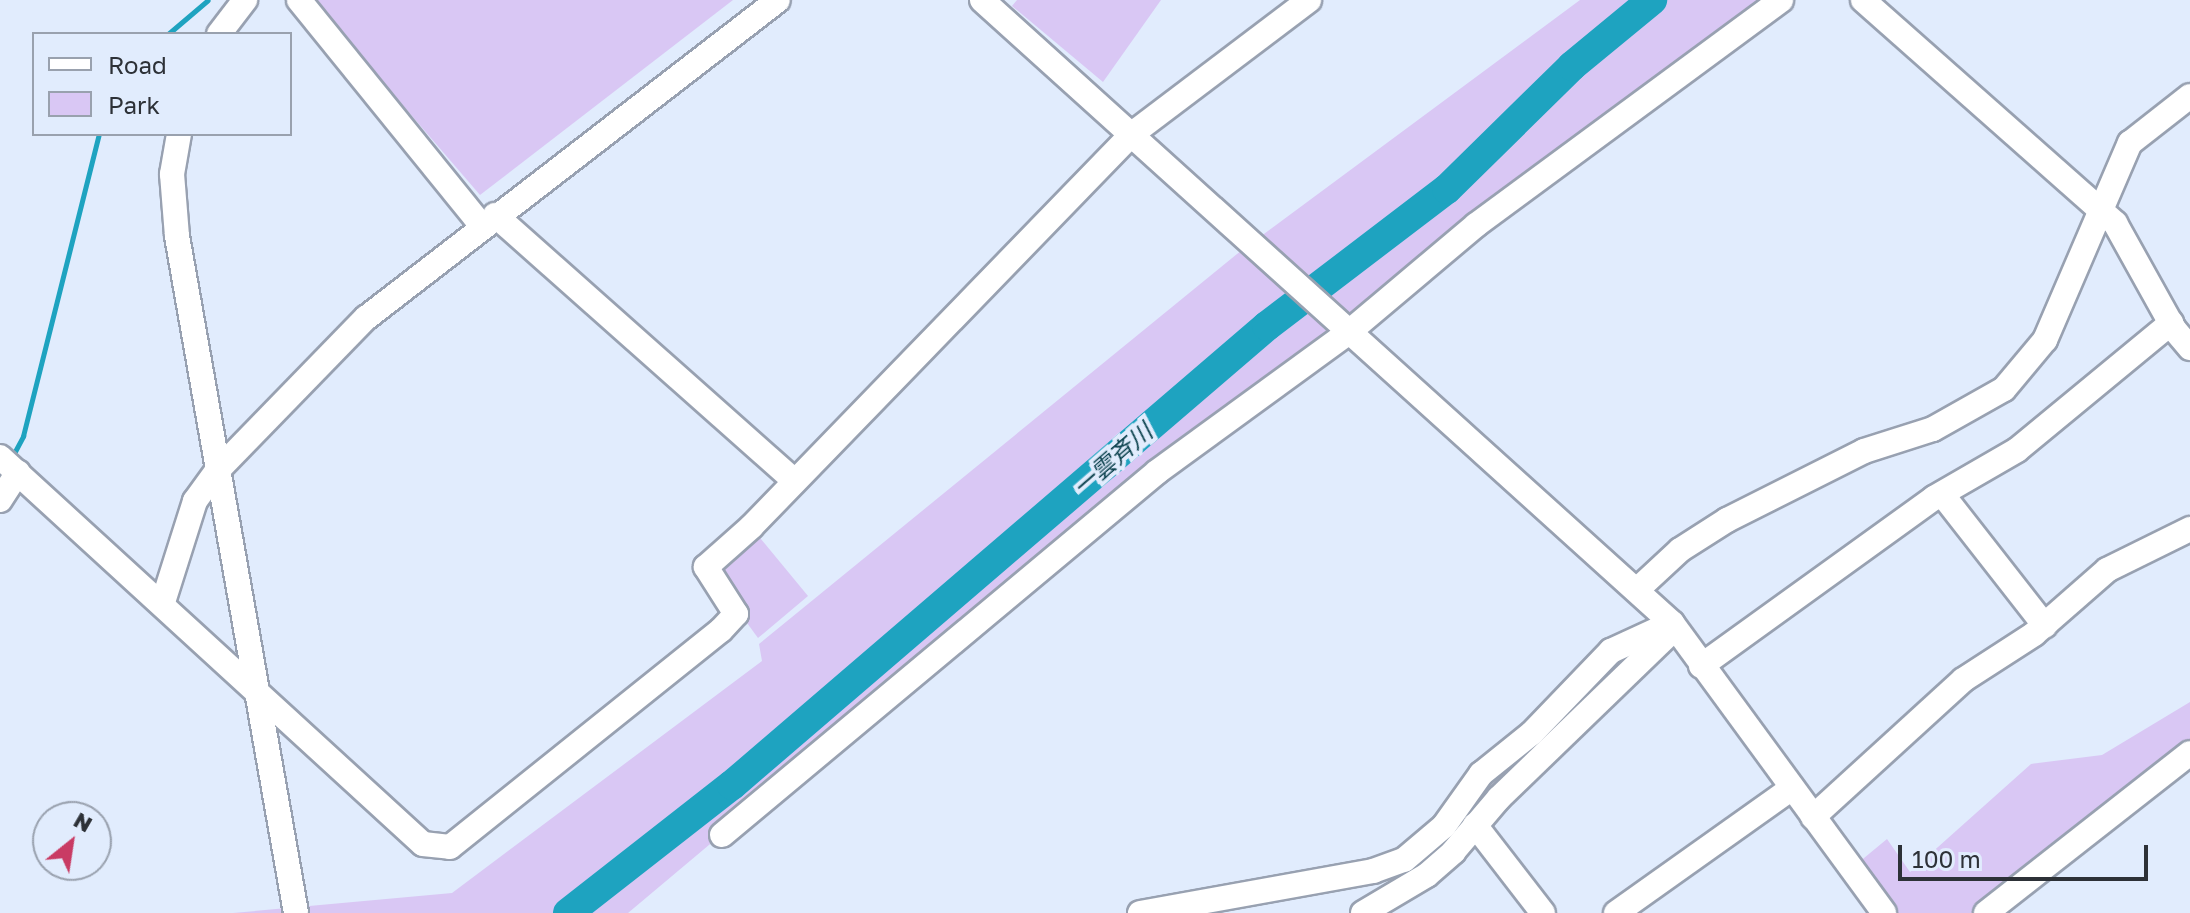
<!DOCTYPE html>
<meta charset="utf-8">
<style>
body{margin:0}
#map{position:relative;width:2190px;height:913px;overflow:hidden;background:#e1ecfd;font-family:"Golos Text","Noto Sans JP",sans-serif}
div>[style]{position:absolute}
.green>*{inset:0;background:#d9c7f4}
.stream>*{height:5px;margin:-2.5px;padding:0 2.5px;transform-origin:2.5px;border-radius:2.5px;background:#1ea3c0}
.river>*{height:30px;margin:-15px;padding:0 15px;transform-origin:15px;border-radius:15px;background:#1ea3c0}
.roads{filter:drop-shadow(2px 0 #98a1b1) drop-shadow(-2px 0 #98a1b1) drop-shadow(0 2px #98a1b1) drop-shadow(0 -2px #98a1b1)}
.minor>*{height:24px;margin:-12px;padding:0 12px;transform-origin:12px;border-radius:12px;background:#fff}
span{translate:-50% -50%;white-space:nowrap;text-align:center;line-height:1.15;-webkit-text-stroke:8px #e1ecfd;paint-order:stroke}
.water-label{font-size:24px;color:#0c424e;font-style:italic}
.legend{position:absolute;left:32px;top:32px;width:260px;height:104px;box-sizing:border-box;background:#e1ecfd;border:2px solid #99a1ae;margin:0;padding:10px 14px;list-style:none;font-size:24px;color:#2d3137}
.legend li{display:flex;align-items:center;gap:16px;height:40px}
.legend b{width:40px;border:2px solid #99a1ae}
.north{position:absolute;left:32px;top:801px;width:80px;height:80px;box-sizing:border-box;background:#e1ecfd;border:2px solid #99a1ae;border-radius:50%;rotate:30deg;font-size:22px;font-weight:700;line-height:32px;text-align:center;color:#2d3137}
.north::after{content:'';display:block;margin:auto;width:28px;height:36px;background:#c93b64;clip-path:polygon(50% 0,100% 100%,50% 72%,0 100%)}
.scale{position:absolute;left:1898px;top:845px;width:250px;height:36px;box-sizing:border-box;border:4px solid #2d3137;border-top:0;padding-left:10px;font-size:24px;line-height:28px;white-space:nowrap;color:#2d3137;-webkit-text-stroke:6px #e1ecfd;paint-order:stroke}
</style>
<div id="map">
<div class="green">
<div style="clip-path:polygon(312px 0,733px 0,480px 195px)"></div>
<div style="clip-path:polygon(1017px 0,1161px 0,1103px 82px,1012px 6px)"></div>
<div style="clip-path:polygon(1580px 0,1775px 0,892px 691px,628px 913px,233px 913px,452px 893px,762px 661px,759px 644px,1237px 254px)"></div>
<div style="clip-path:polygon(751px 527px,808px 596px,758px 638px,706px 567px)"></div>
<div style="clip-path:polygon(2190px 702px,2190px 748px,1973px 913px,1896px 913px,1858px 863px,1887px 839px,1910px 872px,2031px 764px,2102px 755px)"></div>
</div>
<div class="stream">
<div style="left:168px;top:34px;width:52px;rotate:-40.4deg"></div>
<div style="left:12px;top:457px;width:24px;rotate:-62deg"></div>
<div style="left:23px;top:436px;width:311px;rotate:-75.9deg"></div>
</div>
<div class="river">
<div style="left:568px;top:913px;width:208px;rotate:-38deg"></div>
<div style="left:732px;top:785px;width:705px;rotate:-40.63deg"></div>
<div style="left:1267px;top:326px;width:226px;rotate:-37.3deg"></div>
<div style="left:1447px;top:189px;width:175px;rotate:-44.5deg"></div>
<div style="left:1572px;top:66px;width:104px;rotate:-39.5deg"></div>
</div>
<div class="roads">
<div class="minor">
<div style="left:299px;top:0;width:291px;rotate:51deg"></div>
<div style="left:982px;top:0;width:930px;rotate:42.08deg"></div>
<div style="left:1672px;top:623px;width:359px;rotate:53.8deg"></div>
<div style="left:1863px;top:0;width:337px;rotate:41.5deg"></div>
<div style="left:2115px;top:223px;width:121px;rotate:60.9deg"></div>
<div style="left:2174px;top:329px;width:25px;rotate:50deg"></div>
<div style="left:219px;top:34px;width:43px;rotate:-52.6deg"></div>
<div style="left:179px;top:134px;width:41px;rotate:99.9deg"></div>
<div style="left:172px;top:174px;width:62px;rotate:85.4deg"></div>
<div style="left:177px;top:236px;width:687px;rotate:80.03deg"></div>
<div style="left:495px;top:215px;width:399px;rotate:41.6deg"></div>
<div style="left:0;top:457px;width:573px;rotate:42.46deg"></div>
<div style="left:423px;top:844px;width:27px;rotate:6deg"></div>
<div style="left:450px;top:847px;width:347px;rotate:-38.7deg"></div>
<div style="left:721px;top:630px;width:22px;rotate:-47deg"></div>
<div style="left:736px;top:614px;width:56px;rotate:-122.6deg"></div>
<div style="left:706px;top:567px;width:60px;rotate:-41.6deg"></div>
<div style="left:751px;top:527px;width:547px;rotate:-45.89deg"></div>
<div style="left:1132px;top:134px;width:222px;rotate:-37.1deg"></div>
<div style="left:1942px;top:494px;width:167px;rotate:52deg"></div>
<div style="left:0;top:500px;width:33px;rotate:-57deg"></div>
<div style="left:1638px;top:589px;width:57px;rotate:-42.9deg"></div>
<div style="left:1680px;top:550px;width:56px;rotate:-32.6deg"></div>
<div style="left:1727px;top:520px;width:153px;rotate:-26.7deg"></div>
<div style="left:1864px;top:451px;width:72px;rotate:-17.7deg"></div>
<div style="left:1933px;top:429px;width:81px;rotate:-29.4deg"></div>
<div style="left:2004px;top:389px;width:64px;rotate:-50.1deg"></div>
<div style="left:2045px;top:340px;width:215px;rotate:-66.7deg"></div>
<div style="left:2130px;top:143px;width:76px;rotate:-38.1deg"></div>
<div style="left:163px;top:602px;width:106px;rotate:-72.4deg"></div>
<div style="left:195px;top:501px;width:37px;rotate:-54deg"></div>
<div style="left:217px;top:471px;width:214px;rotate:-45.8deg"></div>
<div style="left:366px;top:318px;width:520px;rotate:-37.66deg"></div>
<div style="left:1701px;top:666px;width:287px;rotate:-35.8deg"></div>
<div style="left:1934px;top:498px;width:96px;rotate:-30deg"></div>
<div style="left:2017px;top:450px;width:200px;rotate:-39.5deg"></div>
<div style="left:1813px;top:817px;width:203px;rotate:-42.4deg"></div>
<div style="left:1963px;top:680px;width:85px;rotate:-32.9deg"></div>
<div style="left:2034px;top:634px;width:97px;rotate:-41.2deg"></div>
<div style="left:2107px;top:570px;width:93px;rotate:-26.3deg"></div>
<div style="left:1475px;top:825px;width:111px;rotate:52.3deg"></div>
<div style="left:722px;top:835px;width:567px;rotate:-39.84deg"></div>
<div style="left:1157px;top:472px;width:238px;rotate:-36.1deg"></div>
<div style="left:1349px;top:332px;width:166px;rotate:-40.1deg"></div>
<div style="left:1476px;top:225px;width:379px;rotate:-36.4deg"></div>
<div style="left:1140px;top:913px;width:237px;rotate:-10.2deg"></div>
<div style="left:1373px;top:871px;width:33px;rotate:-20deg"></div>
<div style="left:1404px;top:860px;width:52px;rotate:-40.4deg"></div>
<div style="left:1444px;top:826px;width:64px;rotate:-54.6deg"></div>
<div style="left:1481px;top:774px;width:65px;rotate:-38.8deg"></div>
<div style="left:1532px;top:733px;width:114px;rotate:-46.1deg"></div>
<div style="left:1611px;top:651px;width:67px;rotate:-24.7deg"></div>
<div style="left:1363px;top:913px;width:74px;rotate:-30.7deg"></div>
<div style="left:1427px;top:875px;width:35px;rotate:-41deg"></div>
<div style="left:1453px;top:852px;width:71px;rotate:-49.6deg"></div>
<div style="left:1499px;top:798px;width:243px;rotate:-44deg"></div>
<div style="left:1616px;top:913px;width:216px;rotate:-35.4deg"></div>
<div style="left:1986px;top:913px;width:259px;rotate:-38.1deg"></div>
</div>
</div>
<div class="water-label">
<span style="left:1112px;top:459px;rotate:-41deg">一雲斉川</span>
</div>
<ul class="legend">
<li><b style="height:10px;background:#fff"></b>Road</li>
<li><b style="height:22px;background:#d9c7f4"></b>Park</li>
</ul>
<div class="north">N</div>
<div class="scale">100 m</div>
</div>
